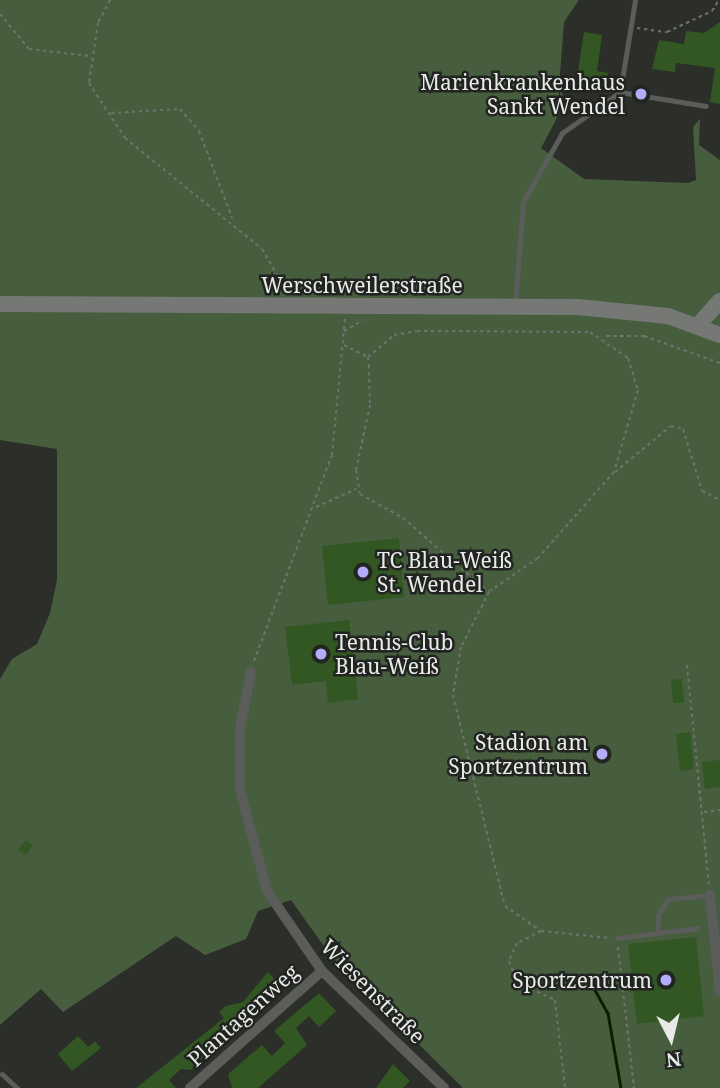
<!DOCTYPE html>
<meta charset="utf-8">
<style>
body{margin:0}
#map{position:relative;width:720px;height:1088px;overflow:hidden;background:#2b2e29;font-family:"Noto Serif",serif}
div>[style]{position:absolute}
.green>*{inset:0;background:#465e3d}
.stream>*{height:2.5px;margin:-1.25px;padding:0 1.25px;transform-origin:1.25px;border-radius:1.25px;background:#072100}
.building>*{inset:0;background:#335723}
.path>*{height:2px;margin-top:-1px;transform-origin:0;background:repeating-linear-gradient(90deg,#70726e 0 3.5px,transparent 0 7px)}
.lane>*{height:5px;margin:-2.5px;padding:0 2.5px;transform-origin:2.5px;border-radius:2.5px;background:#5b5d5b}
.street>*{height:10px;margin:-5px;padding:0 5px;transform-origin:5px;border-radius:5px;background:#5b5d5b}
.secondary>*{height:16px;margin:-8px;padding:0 8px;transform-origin:8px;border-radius:8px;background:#757874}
.dots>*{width:19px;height:19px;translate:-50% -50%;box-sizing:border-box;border:4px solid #212420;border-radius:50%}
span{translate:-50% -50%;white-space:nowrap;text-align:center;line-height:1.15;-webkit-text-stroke:5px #212420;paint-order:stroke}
.poi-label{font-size:21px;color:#e8eae7}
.right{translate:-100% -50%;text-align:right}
.left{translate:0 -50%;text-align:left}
.street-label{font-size:21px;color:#e8eae7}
.north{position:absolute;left:636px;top:1004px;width:70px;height:70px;-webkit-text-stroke:5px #212420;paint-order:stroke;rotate:173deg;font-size:19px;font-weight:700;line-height:28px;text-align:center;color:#e8eae7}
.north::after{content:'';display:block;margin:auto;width:24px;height:32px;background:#e8eae7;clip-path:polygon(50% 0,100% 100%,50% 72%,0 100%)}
</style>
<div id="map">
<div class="green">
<div style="clip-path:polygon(0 0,579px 0,564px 22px,559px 87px,566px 101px,541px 148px,584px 179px,688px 183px,696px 180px,693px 127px,700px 119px,699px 145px,720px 160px,720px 1088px,463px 1088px,333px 959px,291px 900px,258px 911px,246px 939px,205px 955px,176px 936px,63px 1012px,41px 989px,0 1025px,0 679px,12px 659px,37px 644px,50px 613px,57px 580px,57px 449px,0 440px)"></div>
</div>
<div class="stream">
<div style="left:595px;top:990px;width:26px;rotate:61deg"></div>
<div style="left:608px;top:1013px;width:76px;rotate:80.2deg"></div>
</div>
<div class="building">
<div style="clip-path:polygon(720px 22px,720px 104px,710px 102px,715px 68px,676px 63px,675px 72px,652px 69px,659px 40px,684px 44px,686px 31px,704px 33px)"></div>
<div style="clip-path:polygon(584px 32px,602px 35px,597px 71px,608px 73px,605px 89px,576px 84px)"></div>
<div style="clip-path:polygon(399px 538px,404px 597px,328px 605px,322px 546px)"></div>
<div style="clip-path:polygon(349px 620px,358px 699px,328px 703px,326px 681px,292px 685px,285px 627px)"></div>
<div style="clip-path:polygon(682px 679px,684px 703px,673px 703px,671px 680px)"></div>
<div style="clip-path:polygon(690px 732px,694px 769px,680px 771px,676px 734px)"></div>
<div style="clip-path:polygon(720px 760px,720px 787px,705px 789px,702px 762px)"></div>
<div style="clip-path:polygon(26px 840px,33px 845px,26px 855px,18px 850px)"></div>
<div style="clip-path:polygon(696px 937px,704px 1016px,637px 1024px,628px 944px)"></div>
<div style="clip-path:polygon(268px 972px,280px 985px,191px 1070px,181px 1069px,169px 1080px,176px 1088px,136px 1088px,224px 1018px,219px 1012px,226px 1006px,243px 1002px)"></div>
<div style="clip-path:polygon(319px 993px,336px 1011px,319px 1027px,309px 1016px,296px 1028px,307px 1045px,258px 1088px,232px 1088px,228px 1074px,262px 1045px,272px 1056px,285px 1043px,274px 1031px)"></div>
<div style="clip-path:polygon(78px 1036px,88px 1047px,95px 1041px,101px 1048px,72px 1071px,58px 1054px)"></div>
<div style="clip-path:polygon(393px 1064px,410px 1081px,403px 1088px,376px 1088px)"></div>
</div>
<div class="path">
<div style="left:110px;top:0;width:26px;rotate:118deg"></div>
<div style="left:98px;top:23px;width:61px;rotate:98.5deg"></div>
<div style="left:89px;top:83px;width:66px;rotate:56.8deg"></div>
<div style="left:125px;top:138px;width:176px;rotate:39deg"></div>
<div style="left:262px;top:249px;width:52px;rotate:60deg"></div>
<div style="left:0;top:14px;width:45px;rotate:50.4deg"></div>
<div style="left:29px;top:49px;width:61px;rotate:6.5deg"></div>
<div style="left:637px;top:28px;width:30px;rotate:8deg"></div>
<div style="left:667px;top:32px;width:50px;rotate:-25deg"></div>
<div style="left:712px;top:11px;width:13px;rotate:-58deg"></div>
<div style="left:111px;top:113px;width:69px;rotate:-3.3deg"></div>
<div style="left:180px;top:109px;width:29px;rotate:49deg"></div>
<div style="left:199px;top:131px;width:93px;rotate:69.2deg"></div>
<div style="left:344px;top:331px;width:22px;rotate:-30deg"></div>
<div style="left:606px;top:336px;width:38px"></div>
<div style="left:644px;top:336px;width:81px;rotate:19.6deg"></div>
<div style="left:344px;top:345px;width:27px;rotate:27deg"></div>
<div style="left:368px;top:357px;width:8px;rotate:83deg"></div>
<div style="left:369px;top:365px;width:40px;rotate:88.6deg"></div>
<div style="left:370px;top:405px;width:66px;rotate:102.2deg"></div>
<div style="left:356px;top:470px;width:24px;rotate:81deg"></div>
<div style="left:360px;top:494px;width:49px;rotate:29.2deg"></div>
<div style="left:403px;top:518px;width:113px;rotate:40.7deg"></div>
<div style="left:489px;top:592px;width:62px;rotate:117deg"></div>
<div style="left:461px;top:647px;width:49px;rotate:99.5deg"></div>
<div style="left:453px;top:695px;width:217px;rotate:76.2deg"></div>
<div style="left:505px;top:906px;width:44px;rotate:34.8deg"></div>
<div style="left:541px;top:931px;width:69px;rotate:5.8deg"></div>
<div style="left:368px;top:357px;width:34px;rotate:-40deg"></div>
<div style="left:394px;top:335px;width:23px;rotate:-10deg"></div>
<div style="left:417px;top:331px;width:173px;rotate:0.3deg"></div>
<div style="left:590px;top:332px;width:46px;rotate:34.4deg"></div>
<div style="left:628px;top:358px;width:34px;rotate:73deg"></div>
<div style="left:638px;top:390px;width:85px;rotate:106.3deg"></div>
<div style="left:614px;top:472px;width:115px;rotate:131.5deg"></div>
<div style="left:538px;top:558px;width:58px;rotate:145.5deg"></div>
<div style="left:615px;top:472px;width:72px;rotate:-39.4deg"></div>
<div style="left:671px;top:426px;width:12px;rotate:14deg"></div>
<div style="left:683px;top:429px;width:65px;rotate:73deg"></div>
<div style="left:702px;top:491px;width:20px;rotate:27deg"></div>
<div style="left:316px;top:507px;width:44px;rotate:-24.2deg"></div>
<div style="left:254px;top:661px;width:220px;rotate:-69.3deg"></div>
<div style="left:332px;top:455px;width:138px;rotate:-84.6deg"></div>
<div style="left:687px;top:665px;width:220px;rotate:84.3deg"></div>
<div style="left:704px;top:812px;width:16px;rotate:-7deg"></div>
<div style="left:541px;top:931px;width:27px;rotate:153deg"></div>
<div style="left:517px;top:943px;width:20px;rotate:114deg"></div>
<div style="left:509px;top:961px;width:24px;rotate:68deg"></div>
<div style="left:518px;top:983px;width:41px;rotate:24.7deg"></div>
<div style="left:555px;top:1000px;width:89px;rotate:83.5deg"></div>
<div style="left:618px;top:947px;width:142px;rotate:83.5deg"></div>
</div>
<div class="lane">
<div style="left:620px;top:92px;width:93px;rotate:-80.7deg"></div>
<div style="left:515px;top:303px;width:101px;rotate:-85.5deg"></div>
<div style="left:523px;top:202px;width:79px;rotate:-60.5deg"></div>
<div style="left:562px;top:133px;width:71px;rotate:-35.3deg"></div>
<div style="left:620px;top:92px;width:87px;rotate:9.2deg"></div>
<div style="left:658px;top:933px;width:18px;rotate:-90deg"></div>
<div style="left:658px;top:915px;width:19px;rotate:-58deg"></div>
<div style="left:668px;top:899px;width:42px;rotate:-5.4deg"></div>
<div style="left:617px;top:938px;width:81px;rotate:-7.1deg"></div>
<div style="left:2px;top:1074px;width:21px;rotate:43deg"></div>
</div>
<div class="street">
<div style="left:251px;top:672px;width:57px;rotate:101.1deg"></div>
<div style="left:240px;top:728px;width:62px;rotate:90deg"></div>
<div style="left:240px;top:790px;width:105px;rotate:75deg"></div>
<div style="left:267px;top:891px;width:97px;rotate:55.5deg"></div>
<div style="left:322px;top:971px;width:169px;rotate:43.8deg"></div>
<div style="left:710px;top:895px;width:97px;rotate:84.1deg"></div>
<div style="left:190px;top:1088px;width:176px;rotate:-41.6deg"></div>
</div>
<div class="secondary">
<div style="left:0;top:304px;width:578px;rotate:0.3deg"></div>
<div style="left:578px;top:307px;width:90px;rotate:5.7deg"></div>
<div style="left:668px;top:316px;width:55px;rotate:20.1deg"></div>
<div style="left:699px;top:324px;width:31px;rotate:-48deg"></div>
</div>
<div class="dots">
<div style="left:641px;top:94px;background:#b3adf9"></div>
<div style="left:363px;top:572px;background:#b3adf9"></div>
<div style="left:321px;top:654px;background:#b3adf9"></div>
<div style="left:602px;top:754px;background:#b3adf9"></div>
<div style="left:666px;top:980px;background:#b3adf9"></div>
</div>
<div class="poi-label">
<span class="right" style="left:625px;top:94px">Marienkrankenhaus<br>Sankt Wendel</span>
<span class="left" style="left:377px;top:572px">TC Blau-Weiß<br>St. Wendel</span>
<span class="left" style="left:335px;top:654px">Tennis-Club<br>Blau-Weiß</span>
<span class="right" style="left:588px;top:754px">Stadion am<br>Sportzentrum</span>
<span class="right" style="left:652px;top:980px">Sportzentrum</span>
</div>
<div class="street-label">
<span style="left:362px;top:285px">Werschweilerstraße</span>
<span style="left:373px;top:991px;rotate:45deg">Wiesenstraße</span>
<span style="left:243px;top:1015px;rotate:-42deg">Plantagenweg</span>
</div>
<div class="north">N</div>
</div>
